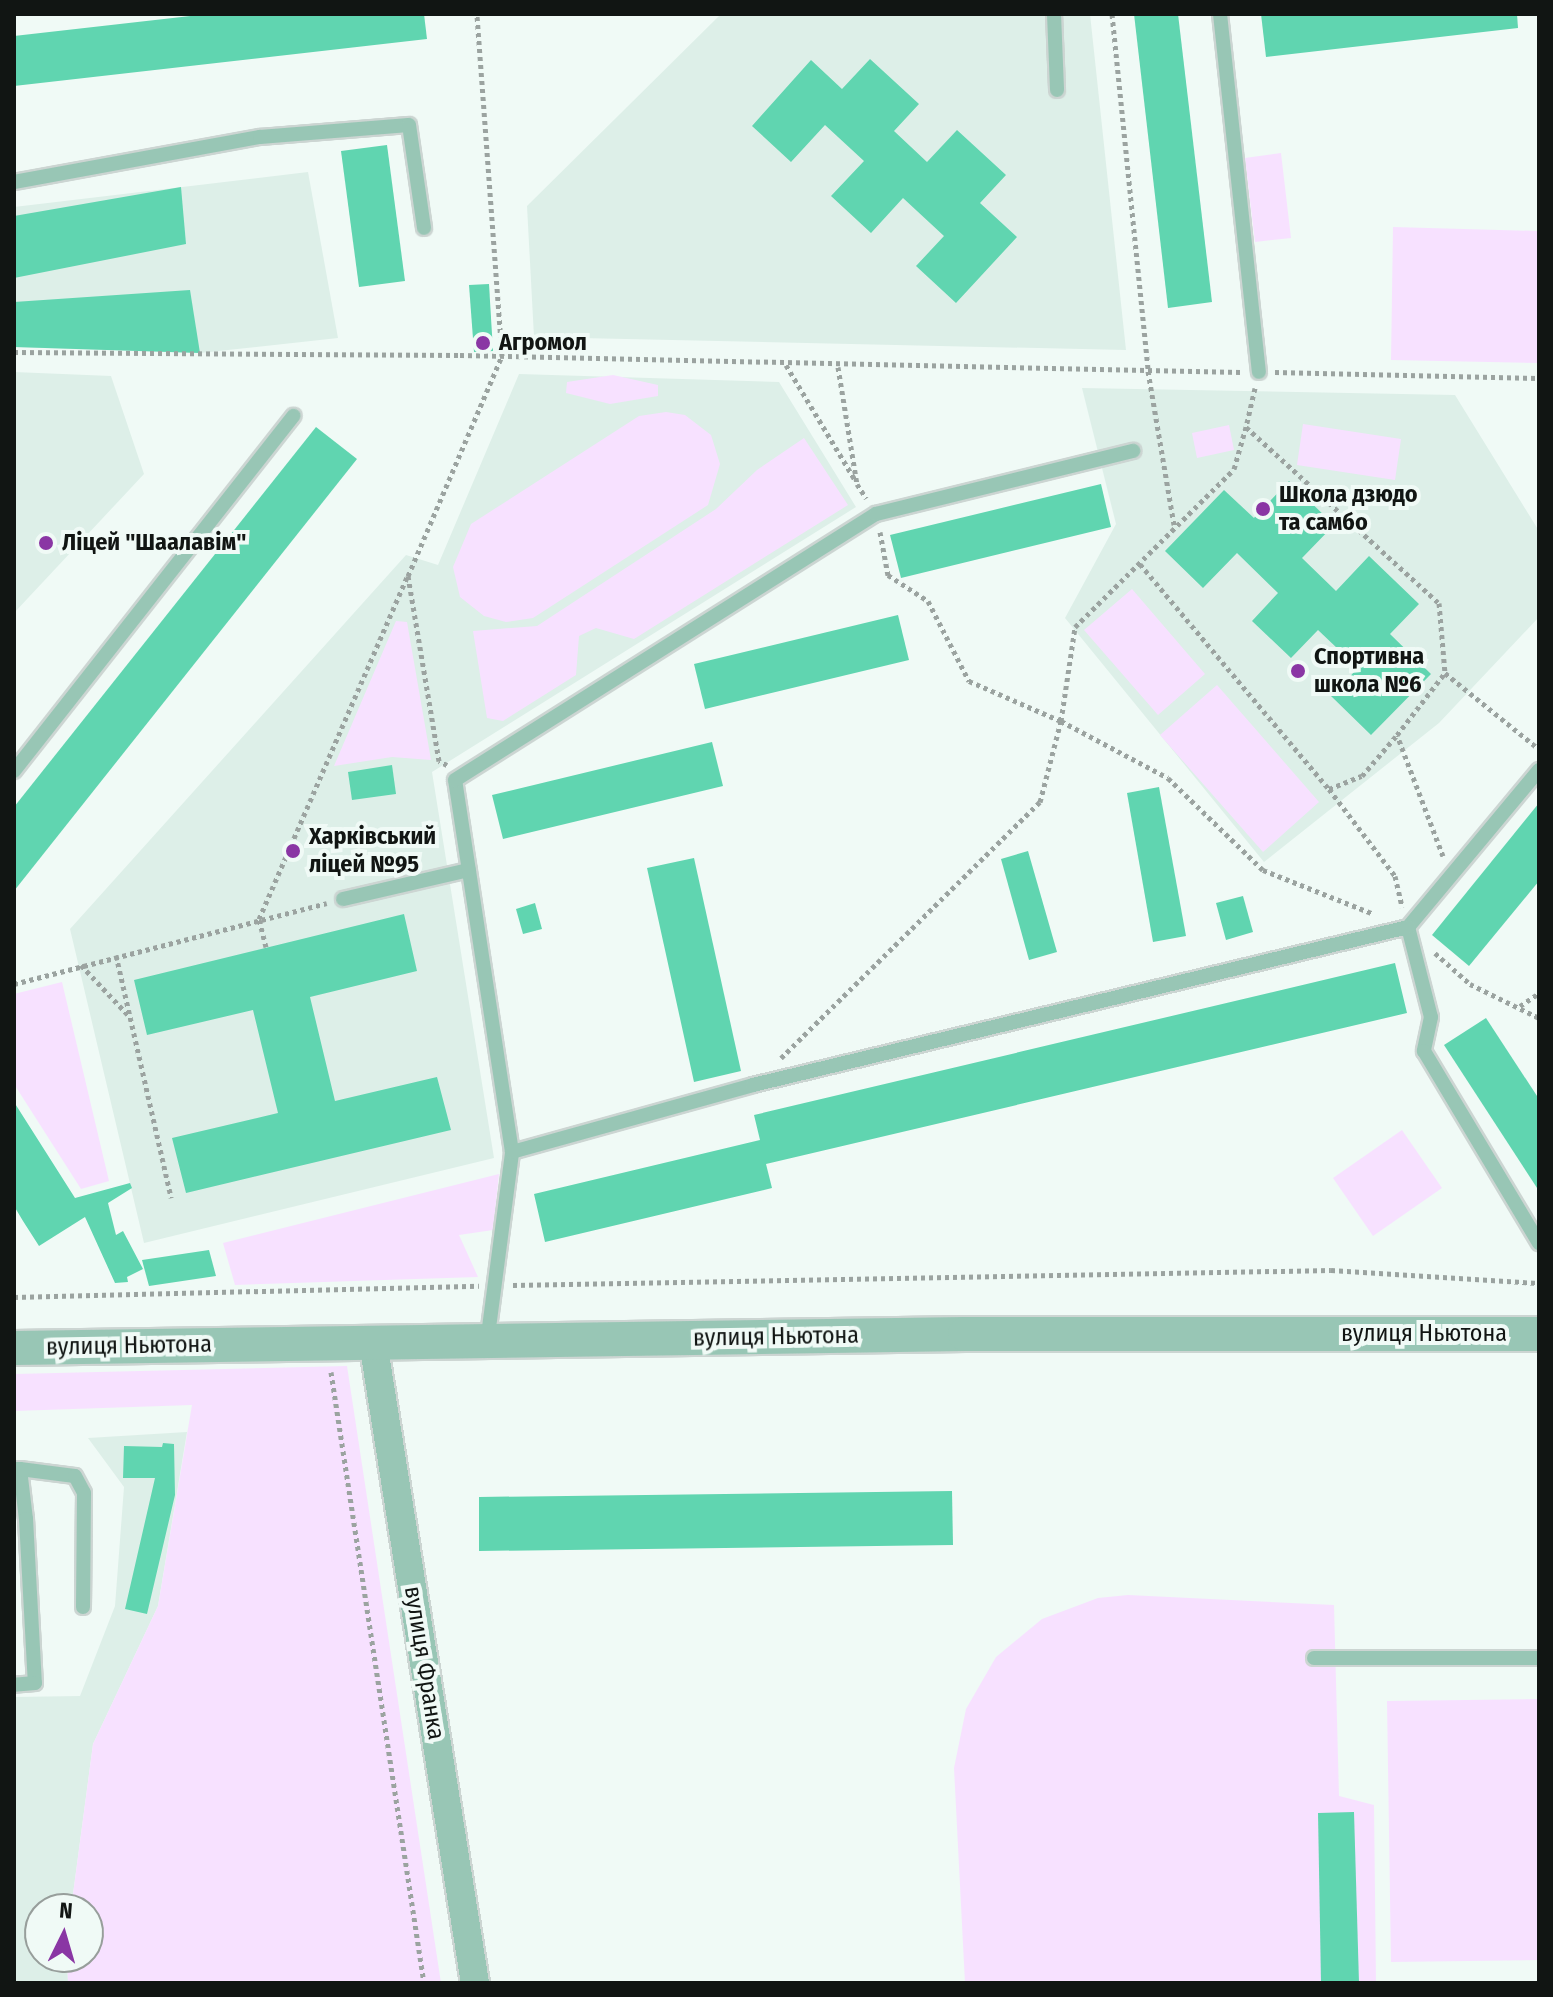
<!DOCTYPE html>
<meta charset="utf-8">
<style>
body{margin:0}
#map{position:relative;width:1553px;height:1997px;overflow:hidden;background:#f0faf6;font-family:"Fira Sans Condensed",sans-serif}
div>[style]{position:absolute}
.built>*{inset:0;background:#ddefe8}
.green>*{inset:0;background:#f7e1ff}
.building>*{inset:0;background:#60d5b0}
.path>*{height:5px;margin-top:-2.5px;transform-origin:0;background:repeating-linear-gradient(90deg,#9ba3a0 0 4px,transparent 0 8px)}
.roads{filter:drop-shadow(2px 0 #ccd5d2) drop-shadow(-2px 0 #ccd5d2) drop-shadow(0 2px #ccd5d2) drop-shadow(0 -2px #ccd5d2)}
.service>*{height:14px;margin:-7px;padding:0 7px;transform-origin:7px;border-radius:7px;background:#98c6b5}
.minor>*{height:28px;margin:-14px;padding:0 14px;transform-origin:14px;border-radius:14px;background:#98c6b5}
.tertiary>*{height:34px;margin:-17px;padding:0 17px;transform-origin:17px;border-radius:17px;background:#98c6b5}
.dots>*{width:22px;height:22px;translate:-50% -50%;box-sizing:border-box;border:4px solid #f0faf6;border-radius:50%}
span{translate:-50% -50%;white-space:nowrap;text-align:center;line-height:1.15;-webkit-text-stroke:8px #f0faf6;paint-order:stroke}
.poi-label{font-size:24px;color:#111513;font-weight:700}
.left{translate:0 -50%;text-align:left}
.street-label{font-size:24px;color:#111513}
.frame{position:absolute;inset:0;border:16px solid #111513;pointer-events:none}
.north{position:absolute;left:24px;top:1893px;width:80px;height:80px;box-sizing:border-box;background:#f0faf6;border:2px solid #979e9b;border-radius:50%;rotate:5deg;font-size:22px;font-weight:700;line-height:32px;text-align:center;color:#111513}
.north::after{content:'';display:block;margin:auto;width:28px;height:36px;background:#8a36a4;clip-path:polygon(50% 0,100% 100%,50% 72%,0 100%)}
</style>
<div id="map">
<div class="built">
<div style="clip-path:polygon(721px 14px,1090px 14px,1126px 350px,534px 337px,527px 206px)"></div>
<div style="clip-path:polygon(308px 172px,338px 338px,200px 353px,14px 347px,14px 207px)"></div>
<div style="clip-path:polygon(14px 372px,111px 376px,144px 474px,14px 613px)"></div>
<div style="clip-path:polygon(519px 374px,779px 382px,856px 507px,432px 772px,494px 1158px,144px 1243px,70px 929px,406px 555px,438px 565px)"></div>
<div style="clip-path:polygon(1082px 388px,1455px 395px,1539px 531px,1539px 617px,1439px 723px,1264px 862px,1065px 618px,1116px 524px)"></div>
<div style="clip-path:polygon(187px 1432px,158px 1606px,93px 1744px,71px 1909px,40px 1909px,40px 1957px,67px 1957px,68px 1983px,14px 1983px,14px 1697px,80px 1696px,115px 1606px,124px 1487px,88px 1438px)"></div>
</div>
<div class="green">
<div style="clip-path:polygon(1281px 153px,1291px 238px,1255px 242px,1245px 158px)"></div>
<div style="clip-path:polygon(1393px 227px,1539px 231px,1539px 363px,1391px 360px)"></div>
<div style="clip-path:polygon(613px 375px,658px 385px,658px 396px,610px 404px,566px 393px,567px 382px)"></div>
<div style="clip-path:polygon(666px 412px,685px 415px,711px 435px,720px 464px,708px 505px,533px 618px,506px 622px,484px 616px,460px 597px,453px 567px,471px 524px,639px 416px)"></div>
<div style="clip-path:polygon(1303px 424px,1401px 439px,1395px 480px,1297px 465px)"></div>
<div style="clip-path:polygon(1229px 425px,1234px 450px,1197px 458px,1192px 433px)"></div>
<div style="clip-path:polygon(804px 438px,848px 505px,634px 639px,596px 628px,579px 636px,576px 675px,503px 721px,487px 718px,473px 631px,537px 626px,716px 509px,757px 470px)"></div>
<div style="clip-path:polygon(1132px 589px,1205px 674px,1158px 715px,1084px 630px)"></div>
<div style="clip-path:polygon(396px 621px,407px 622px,431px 760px,392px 757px,334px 766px)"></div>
<div style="clip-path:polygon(1217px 685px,1319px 802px,1263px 852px,1160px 735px)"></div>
<div style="clip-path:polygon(62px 982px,109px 1181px,81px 1189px,14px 1084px,14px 994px)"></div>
<div style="clip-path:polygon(1402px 1130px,1442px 1188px,1373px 1236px,1333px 1178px)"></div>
<div style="clip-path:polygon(499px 1174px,493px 1230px,459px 1235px,478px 1277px,235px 1285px,223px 1243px)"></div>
<div style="clip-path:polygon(347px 1366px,441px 1983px,68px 1983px,67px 1957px,88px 1957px,88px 1909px,71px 1909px,93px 1744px,158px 1606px,192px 1405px,14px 1411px,14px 1374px)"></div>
<div style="clip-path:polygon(1128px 1595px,1334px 1605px,1339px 1796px,1374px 1805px,1376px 1983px,965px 1983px,954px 1768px,966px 1709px,996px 1657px,1042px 1619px,1098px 1598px)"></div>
<div style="clip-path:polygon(1539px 1699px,1539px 1960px,1391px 1962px,1387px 1701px)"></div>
</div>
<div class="building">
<div style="clip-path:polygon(208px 14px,424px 14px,427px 39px,14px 86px,14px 36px)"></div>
<div style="clip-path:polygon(1134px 14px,1178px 14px,1212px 302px,1168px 308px)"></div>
<div style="clip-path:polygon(1261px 14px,1517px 14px,1518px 28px,1266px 57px)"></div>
<div style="clip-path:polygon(870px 59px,919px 104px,894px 131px,927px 162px,957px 130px,1006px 175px,980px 203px,1017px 237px,956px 303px,916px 266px,944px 236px,903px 198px,871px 233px,831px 196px,864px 161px,825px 125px,791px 162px,752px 126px,811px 60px,842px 89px)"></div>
<div style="clip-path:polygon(387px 145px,405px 281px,359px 287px,341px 151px)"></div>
<div style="clip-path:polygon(181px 187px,186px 244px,14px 278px,14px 216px)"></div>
<div style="clip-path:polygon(489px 284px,493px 351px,474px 352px,469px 285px)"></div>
<div style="clip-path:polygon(190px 290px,200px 353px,14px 347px,14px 302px)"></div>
<div style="clip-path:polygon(316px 427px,357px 459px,14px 891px,14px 807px)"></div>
<div style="clip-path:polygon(1289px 481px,1334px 525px,1302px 558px,1336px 591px,1369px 556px,1419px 604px,1390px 634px,1431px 674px,1371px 735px,1331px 696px,1358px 668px,1318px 630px,1291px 658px,1252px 621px,1278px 593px,1237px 553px,1203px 588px,1165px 551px,1224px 490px,1254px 518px)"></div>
<div style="clip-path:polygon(1101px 484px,1111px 527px,901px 578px,890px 535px)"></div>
<div style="clip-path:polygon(898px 615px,909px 660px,705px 709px,694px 664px)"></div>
<div style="clip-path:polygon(712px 742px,723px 786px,503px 839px,492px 795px)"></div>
<div style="clip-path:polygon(392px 765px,396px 794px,352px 800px,348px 772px)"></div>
<div style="clip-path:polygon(1159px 787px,1186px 936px,1153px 942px,1127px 793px)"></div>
<div style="clip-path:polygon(1539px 803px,1539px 881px,1469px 966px,1432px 935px)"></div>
<div style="clip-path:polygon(1028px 851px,1057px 952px,1029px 960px,1001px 859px)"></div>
<div style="clip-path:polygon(694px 858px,741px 1071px,694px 1082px,647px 868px)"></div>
<div style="clip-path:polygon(1243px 896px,1253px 932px,1226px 940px,1216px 903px)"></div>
<div style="clip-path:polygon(535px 903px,542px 929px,523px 934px,516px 909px)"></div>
<div style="clip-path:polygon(404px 914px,417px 971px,310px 997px,335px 1101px,437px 1077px,451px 1130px,186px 1193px,172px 1138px,278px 1113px,253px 1010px,147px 1035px,134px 980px)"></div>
<div style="clip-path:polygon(1395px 963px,1407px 1013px,766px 1164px,772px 1188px,545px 1242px,534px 1194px,760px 1140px,754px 1115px)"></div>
<div style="clip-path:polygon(1486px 1018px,1539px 1099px,1539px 1191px,1444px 1045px)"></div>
<div style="clip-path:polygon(14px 1102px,75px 1198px,130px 1183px,132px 1188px,108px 1203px,116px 1235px,123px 1231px,143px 1269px,127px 1277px,128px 1282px,115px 1283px,85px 1217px,39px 1246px,23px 1221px,14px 1206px)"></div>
<div style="clip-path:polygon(209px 1250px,216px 1276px,149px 1286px,142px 1260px)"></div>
<div style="clip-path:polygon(163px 1443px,174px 1444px,175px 1495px,147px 1614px,125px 1609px,155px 1478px,123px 1478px,124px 1446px,162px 1447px)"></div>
<div style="clip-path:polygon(952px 1491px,953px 1545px,479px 1551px,479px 1497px)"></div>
<div style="clip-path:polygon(1354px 1812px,1359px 1983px,1321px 1983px,1318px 1813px)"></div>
</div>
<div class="path">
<div style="left:1112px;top:14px;width:359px;rotate:84.2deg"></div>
<div style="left:1148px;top:371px;width:156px;rotate:80.4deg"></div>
<div style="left:14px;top:352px;width:446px;rotate:0.4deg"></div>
<div style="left:460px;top:355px;width:781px;rotate:1.25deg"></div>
<div style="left:786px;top:365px;width:134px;rotate:59deg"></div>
<div style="left:838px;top:367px;width:119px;rotate:80.8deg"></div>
<div style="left:857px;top:484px;width:17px;rotate:57deg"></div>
<div style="left:1275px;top:372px;width:264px;rotate:1.3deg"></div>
<div style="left:1255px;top:388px;width:40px;rotate:103deg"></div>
<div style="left:1246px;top:427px;width:261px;rotate:42.4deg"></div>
<div style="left:1439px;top:603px;width:70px;rotate:85.1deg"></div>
<div style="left:1445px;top:673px;width:121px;rotate:39deg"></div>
<div style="left:880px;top:532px;width:44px;rotate:79.5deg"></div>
<div style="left:888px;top:575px;width:48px;rotate:33deg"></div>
<div style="left:928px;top:601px;width:90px;rotate:62.9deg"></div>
<div style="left:969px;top:681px;width:100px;rotate:23.5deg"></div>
<div style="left:1061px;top:721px;width:121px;rotate:28deg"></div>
<div style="left:1168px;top:778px;width:132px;rotate:44.1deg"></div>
<div style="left:1263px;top:870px;width:119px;rotate:21.6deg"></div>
<div style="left:1140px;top:564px;width:294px;rotate:50deg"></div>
<div style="left:1329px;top:789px;width:109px;rotate:52.8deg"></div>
<div style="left:1395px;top:876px;width:32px;rotate:77deg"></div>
<div style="left:447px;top:765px;width:9px;rotate:-153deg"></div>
<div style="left:439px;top:761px;width:188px;rotate:-99.5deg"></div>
<div style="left:408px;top:576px;width:239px;rotate:-66.9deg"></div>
<div style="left:502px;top:356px;width:343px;rotate:-94.2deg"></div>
<div style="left:1329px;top:789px;width:35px;rotate:-22deg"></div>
<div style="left:1362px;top:776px;width:54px;rotate:-49.5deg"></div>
<div style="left:1443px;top:856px;width:129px;rotate:-110.8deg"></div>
<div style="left:1397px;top:735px;width:78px;rotate:-52.3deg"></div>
<div style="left:266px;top:947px;width:29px;rotate:-104deg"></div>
<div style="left:259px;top:919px;width:373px;rotate:-66.6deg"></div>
<div style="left:1435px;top:953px;width:47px;rotate:41.5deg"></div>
<div style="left:1470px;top:984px;width:77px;rotate:26.2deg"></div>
<div style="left:116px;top:955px;width:249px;rotate:77.2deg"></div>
<div style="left:81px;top:965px;width:71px;rotate:46.7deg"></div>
<div style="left:14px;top:984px;width:323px;rotate:-14.5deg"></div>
<div style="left:1520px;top:1006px;width:23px;rotate:-34deg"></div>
<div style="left:781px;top:1058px;width:364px;rotate:-44.7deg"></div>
<div style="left:1040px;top:802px;width:84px;rotate:-75.5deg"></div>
<div style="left:1061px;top:721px;width:95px;rotate:-81.5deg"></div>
<div style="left:1075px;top:627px;width:224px;rotate:-44.8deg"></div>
<div style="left:1234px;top:469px;width:44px;rotate:-74.1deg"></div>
<div style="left:513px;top:1285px;width:818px;rotate:-1.05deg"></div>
<div style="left:1331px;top:1270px;width:208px;rotate:3.6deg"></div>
<div style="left:14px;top:1297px;width:465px;rotate:-1.4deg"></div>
<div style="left:331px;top:1372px;width:618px;rotate:81.35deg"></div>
</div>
<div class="roads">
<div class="service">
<div style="left:1054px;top:14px;width:76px;rotate:87.7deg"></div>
<div style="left:1220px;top:14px;width:360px;rotate:83.8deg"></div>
<div style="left:14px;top:182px;width:250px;rotate:-10.4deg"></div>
<div style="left:260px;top:137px;width:149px;rotate:-4.6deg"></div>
<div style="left:409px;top:125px;width:104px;rotate:81.7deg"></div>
<div style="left:1539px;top:770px;width:204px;rotate:129.8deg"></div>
<div style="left:1408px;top:927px;width:93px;rotate:75.7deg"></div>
<div style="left:1431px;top:1017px;width:35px;rotate:102deg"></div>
<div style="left:1424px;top:1051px;width:224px;rotate:59.1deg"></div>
<div style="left:14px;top:771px;width:452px;rotate:-51.8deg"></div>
<div style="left:343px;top:899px;width:129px;rotate:-13deg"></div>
<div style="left:512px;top:1152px;width:376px;rotate:-98.7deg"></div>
<div style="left:455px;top:780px;width:498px;rotate:-32.3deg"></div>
<div style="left:876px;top:514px;width:265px;rotate:-13.8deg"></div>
<div style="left:487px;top:1343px;width:193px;rotate:-82.5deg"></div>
<div style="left:512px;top:1152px;width:250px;rotate:-15.5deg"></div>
<div style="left:753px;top:1085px;width:674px;rotate:-13.56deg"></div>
<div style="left:14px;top:1469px;width:6px"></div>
<div style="left:20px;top:1469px;width:50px;rotate:83.2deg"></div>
<div style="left:26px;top:1519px;width:164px;rotate:86.9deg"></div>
<div style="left:35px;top:1683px;width:21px;rotate:175deg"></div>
<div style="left:20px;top:1469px;width:55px;rotate:7.3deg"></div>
<div style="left:75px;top:1476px;width:19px;rotate:62deg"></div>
<div style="left:84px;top:1493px;width:114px;rotate:90.5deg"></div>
<div style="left:1314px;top:1658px;width:225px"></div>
</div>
<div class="minor">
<div style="left:373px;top:1342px;width:649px;rotate:80.96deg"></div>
</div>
<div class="tertiary">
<div style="left:14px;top:1348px;width:951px;rotate:-0.84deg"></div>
<div style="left:965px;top:1334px;width:574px"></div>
</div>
</div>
<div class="dots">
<div style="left:483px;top:343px;background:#8a36a4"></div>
<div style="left:1263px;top:509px;background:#8a36a4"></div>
<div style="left:46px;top:543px;background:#8a36a4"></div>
<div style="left:1298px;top:671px;background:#8a36a4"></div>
<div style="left:293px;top:851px;background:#8a36a4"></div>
</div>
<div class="poi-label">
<span class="left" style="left:499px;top:343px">Агромол</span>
<span class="left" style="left:1279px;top:509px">Школа дзюдо<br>та самбо</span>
<span class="left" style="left:62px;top:543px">Ліцей "Шаалавім"</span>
<span class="left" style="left:1314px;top:671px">Спортивна<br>школа №6</span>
<span class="left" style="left:309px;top:851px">Харківський<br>ліцей №95</span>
</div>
<div class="street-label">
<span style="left:1424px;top:1334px">вулиця Ньютона</span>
<span style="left:776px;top:1337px;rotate:-1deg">вулиця Ньютона</span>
<span style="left:129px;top:1346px;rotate:-1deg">вулиця Ньютона</span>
<span style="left:424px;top:1663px;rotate:81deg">вулиця Франка</span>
</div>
<div class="frame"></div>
<div class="north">N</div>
</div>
